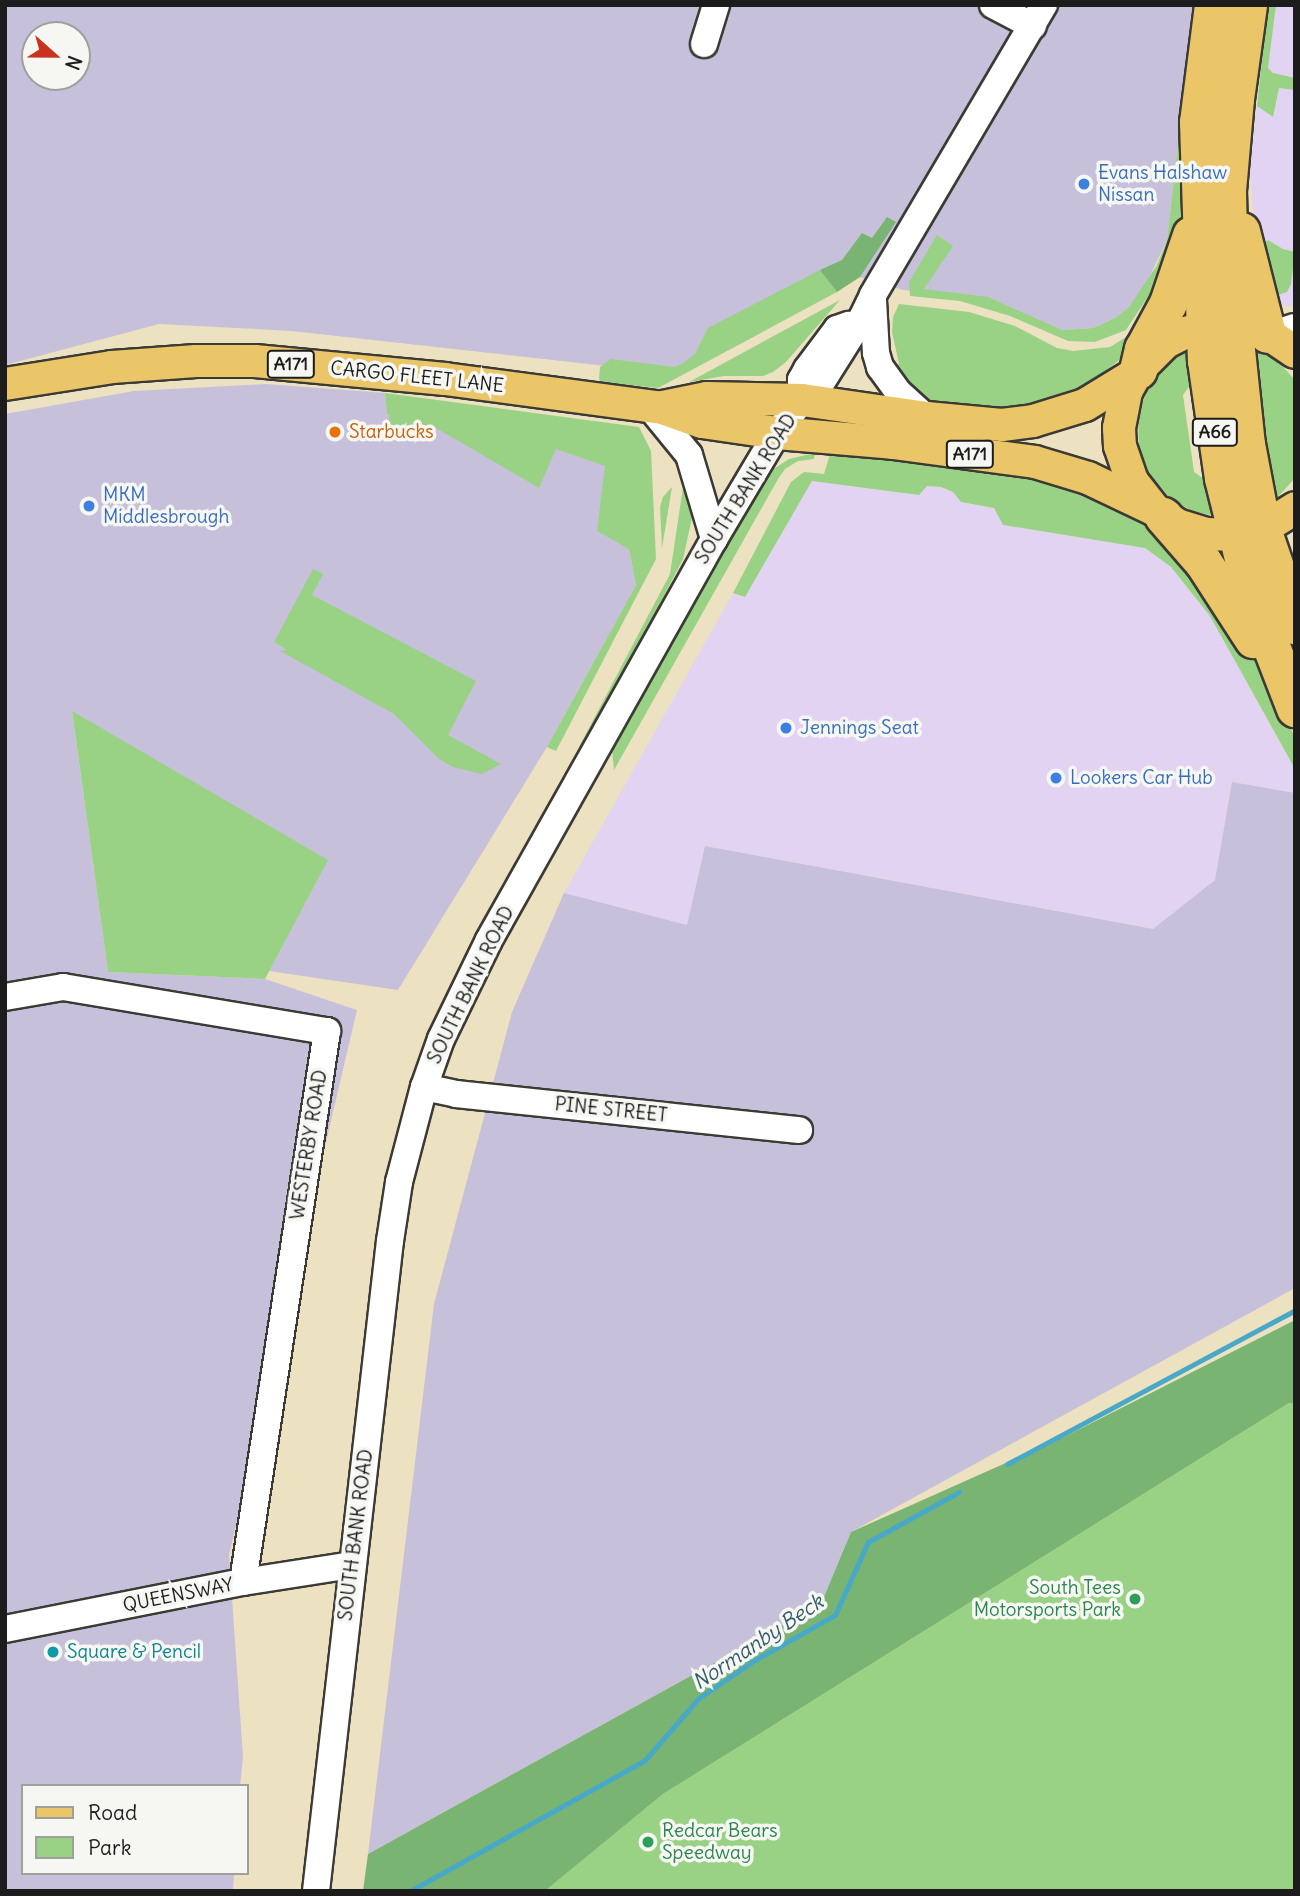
<!DOCTYPE html>
<style>
body{margin:0}
#map{position:relative;width:1300px;height:1896px;overflow:hidden;background:#ece1c0;font-family:Delius,sans-serif}
div>[style]{position:absolute}
.built>*{inset:0;background:#e3d3f2}
.industrial>*{inset:0;background:#c6c0da}
.green>*{inset:0;background:#99d285}
.forest>*{inset:0;background:#7ab472}
.stream>*{height:5px;margin:-2.5px;padding:0 2.5px;transform-origin:2.5px;border-radius:2.5px;background:#47a8c7}
.roads{filter:drop-shadow(2px 0 #3b3a35) drop-shadow(-2px 0 #3b3a35) drop-shadow(0 2px #3b3a35) drop-shadow(0 -2px #3b3a35)}
.minor>*{height:26px;margin:-13px;padding:0 13px;transform-origin:13px;border-radius:13px;background:#fff}
.major>*{height:32px;margin:-16px;padding:0 16px;transform-origin:16px;border-radius:16px;background:#eac669}
.highway>*{height:37px;margin:-18.5px;padding:0 18.5px;transform-origin:18.5px;border-radius:18.5px;background:#eac669}
.dots>*{width:19px;height:19px;translate:-50% -50%;box-sizing:border-box;border:4px solid #f6f6f2;border-radius:50%}
span{translate:-50% -50%;white-space:nowrap;text-align:center;line-height:1.15;-webkit-text-stroke:7px #f6f6f2;paint-order:stroke}
.shield-label span{padding:2px 5px;background:#f6f6f2;border:2px solid;border-radius:5px;-webkit-text-stroke-width:0}
.shield-label{font-size:18px;color:#1c1c1c;font-weight:700}
.shop-label{font-size:19px;color:#366cbe}
.left{translate:0 -50%;text-align:left}
.street-label{font-size:19px;color:#1c1c1c}
.food-label{font-size:19px;color:#c56008}
.leisure-label{font-size:19px;color:#27864d}
.right{translate:-100% -50%;text-align:right}
.culture-label{font-size:19px;color:#0d838f}
.water-label{font-size:21px;color:#2f5b69;font-style:italic}
.frame{position:absolute;inset:0;border:7px solid #1c1c1c;pointer-events:none}
.legend{position:absolute;left:21px;top:1784px;width:228px;height:91px;box-sizing:border-box;background:#f6f6f2;border:2px solid #9f9f9c;margin:0;padding:9px 12px;list-style:none;font-size:21px;color:#1c1c1c}
.legend li{display:flex;align-items:center;gap:14px;height:35px}
.legend b{width:35px;border:2px solid #9f9f9c}
.north{position:absolute;left:21px;top:21px;width:70px;height:70px;box-sizing:border-box;background:#f6f6f2;border:2px solid #9f9f9c;border-radius:50%;rotate:111deg;font-size:19px;font-weight:700;line-height:28px;text-align:center;color:#1c1c1c}
.north::after{content:'';display:block;margin:auto;width:24px;height:32px;background:#c8321e;clip-path:polygon(50% 0,100% 100%,50% 72%,0 100%)}
</style>
<div id="map">
<div class="built">
<div style="clip-path:polygon(1268px 5px,1295px 5px,1295px 307px,1284px 306px,1266px 289px,1257px 266px,1250px 169px)"></div>
<div style="clip-path:polygon(812px 481px,918px 495px,927px 486px,941px 487px,953px 492px,961px 502px,994px 508px,1004px 525px,1145px 548px,1171px 567px,1210px 616px,1295px 769px,1295px 793px,1232px 782px,1215px 880px,1153px 929px,705px 846px,687px 925px,564px 893px,733px 593px,745px 597px)"></div>
</div>
<div class="industrial">
<div style="clip-path:polygon(evenodd,5px 5px,1194px 5px,1167px 240px,1145px 286px,1129px 307px,1115px 318px,1093px 328px,1062px 330px,978px 297px,903px 290px,855px 276px,669px 373px,292px 331px,159px 324px,5px 365px,5px 5px,35px 35px,77px 35px,77px 77px,35px 77px,35px 35px)"></div>
<div style="clip-path:polygon(266px 384px,385px 393px,387px 414px,609px 441px,636px 585px,547px 747px,398px 990px,269px 971px,327px 860px,72px 712px,108px 972px,265px 979px,357px 1010px,229px 1555px,243px 1757px,240px 1786px,23px 1786px,23px 1873px,234px 1873px,233px 1891px,5px 1891px,5px 414px,134px 391px)"></div>
<div style="clip-path:polygon(1232px 782px,1295px 793px,1295px 1288px,851px 1532px,821px 1604px,368px 1854px,434px 1304px,512px 1012px,564px 893px,687px 925px,705px 846px,1153px 929px,1215px 880px)"></div>
</div>
<div class="green">
<div style="clip-path:polygon(1194px 5px,1202px 5px,1181px 232px,1159px 280px,1126px 330px,1095px 342px,1068px 341px,1010px 316px,960px 301px,910px 296px,909px 282px,937px 235px,953px 246px,924px 289px,988px 297px,1062px 330px,1093px 328px,1115px 318px,1129px 307px,1157px 265px,1167px 240px)"></div>
<div style="clip-path:polygon(1268px 5px,1276px 5px,1268px 68px,1273px 73px,1295px 78px,1295px 90px,1279px 88px,1273px 117px,1257px 106px)"></div>
<div style="clip-path:polygon(1268px 240px,1283px 249px,1295px 252px,1291px 284px,1287px 292px,1278px 295px,1269px 287px,1261px 246px)"></div>
<div style="clip-path:polygon(820px 270px,837px 292px,658px 388px,601px 382px,599px 379px,600px 367px,611px 359px,674px 367px,682px 364px,695px 354px,708px 328px)"></div>
<div style="clip-path:polygon(840px 300px,786px 362px,773px 372px,763px 376px,724px 376px,689px 382px)"></div>
<div style="clip-path:polygon(899px 304px,969px 312px,1015px 326px,1057px 348px,1073px 351px,1110px 347px,1139px 329px,1133px 344px,1117px 362px,1088px 384px,1055px 402px,1016px 412px,926px 405px,907px 390px,895px 368px,899px 364px,892px 332px,893px 317px)"></div>
<div style="clip-path:polygon(1247px 345px,1276px 359px,1295px 380px,1295px 478px,1276px 499px,1270px 496px)"></div>
<div style="clip-path:polygon(1189px 349px,1194px 380px,1183px 395px,1194px 472px,1210px 483px,1215px 516px,1192px 511px,1171px 499px,1146px 470px,1139px 450px,1138px 416px,1149px 384px,1175px 357px)"></div>
<div style="clip-path:polygon(385px 393px,639px 427px,651px 451px,656px 559px,556px 751px,547px 747px,636px 585px,629px 549px,597px 531px,605px 466px,556px 449px,539px 488px,436px 428px,386px 427px,390px 415px,387px 414px)"></div>
<div style="clip-path:polygon(815px 453px,814px 459px,798px 461px,785px 469px,778px 479px,614px 770px,612px 750px,769px 472px,789px 459px)"></div>
<div style="clip-path:polygon(830px 454px,934px 460px,1034px 475px,1077px 486px,1141px 521px,1159px 533px,1214px 598px,1253px 657px,1295px 737px,1295px 769px,1210px 616px,1171px 567px,1145px 548px,1003px 525px,994px 508px,961px 502px,953px 492px,941px 487px,927px 486px,919px 495px,812px 481px,745px 597px,733px 593px,791px 482px,804px 472px,824px 474px)"></div>
<div style="clip-path:polygon(684px 481px,695px 504px,683px 559px,588px 742px,579px 747px,670px 574px)"></div>
<div style="clip-path:polygon(672px 487px,662px 548px,660px 507px,663px 497px)"></div>
<div style="clip-path:polygon(313px 569px,323px 574px,312px 595px,476px 681px,448px 735px,501px 764px,482px 774px,453px 767px,439px 759px,394px 714px,280px 651px,287px 650px,274px 642px)"></div>
<div style="clip-path:polygon(72px 711px,328px 860px,265px 979px,108px 972px)"></div>
<div style="clip-path:polygon(1289px 1403px,1295px 1404px,1295px 1891px,545px 1891px,663px 1794px)"></div>
</div>
<div class="forest">
<div style="clip-path:polygon(887px 217px,896px 222px,860px 277px,837px 292px,820px 270px,842px 260px,862px 233px,872px 238px)"></div>
<div style="clip-path:polygon(1295px 1320px,1295px 1404px,1289px 1403px,663px 1794px,545px 1891px,363px 1891px,368px 1854px,821px 1604px,851px 1532px,1062px 1438px)"></div>
</div>
<div class="stream">
<div style="left:1007px;top:1464px;width:327px;rotate:-28.1deg"></div>
<div style="left:410px;top:1891px;width:268px;rotate:-29.1deg"></div>
<div style="left:644px;top:1761px;width:84px;rotate:-48.9deg"></div>
<div style="left:699px;top:1698px;width:68px;rotate:-34.2deg"></div>
<div style="left:755px;top:1660px;width:92px;rotate:-29.4deg"></div>
<div style="left:835px;top:1615px;width:80px;rotate:-65.7deg"></div>
<div style="left:868px;top:1542px;width:104px;rotate:-28.8deg"></div>
</div>
<div class="roads">
<div class="minor">
<div style="left:993px;top:5px;width:45px;rotate:27.7deg"></div>
<div style="left:704px;top:44px;width:41px;rotate:-72.9deg"></div>
<div style="left:873px;top:300px;width:53px;rotate:86.8deg"></div>
<div style="left:876px;top:353px;width:15px;rotate:74deg"></div>
<div style="left:880px;top:367px;width:31px;rotate:54deg"></div>
<div style="left:898px;top:392px;width:39px;rotate:42deg"></div>
<div style="left:1270px;top:335px;width:26px;rotate:-18deg"></div>
<div style="left:802px;top:400px;width:20px;rotate:-93deg"></div>
<div style="left:801px;top:380px;width:13px;rotate:-61deg"></div>
<div style="left:807px;top:369px;width:50px;rotate:-53.1deg"></div>
<div style="left:837px;top:329px;width:12px;rotate:-20deg"></div>
<div style="left:649px;top:406px;width:63px;rotate:50.8deg"></div>
<div style="left:689px;top:455px;width:88px;rotate:73.4deg"></div>
<div style="left:5px;top:997px;width:59px;rotate:-9.8deg"></div>
<div style="left:63px;top:987px;width:268px;rotate:9.5deg"></div>
<div style="left:327px;top:1031px;width:557px;rotate:98.67deg"></div>
<div style="left:424px;top:1087px;width:33px;rotate:12deg"></div>
<div style="left:456px;top:1094px;width:345px;rotate:6deg"></div>
<div style="left:5px;top:1629px;width:243px;rotate:-11.2deg"></div>
<div style="left:243px;top:1582px;width:110px;rotate:-8.9deg"></div>
<div style="left:316px;top:1891px;width:654px;rotate:-83.51deg"></div>
<div style="left:390px;top:1241px;width:60px;rotate:-81.3deg"></div>
<div style="left:399px;top:1182px;width:98px;rotate:-75.3deg"></div>
<div style="left:424px;top:1087px;width:51px;rotate:-70.5deg"></div>
<div style="left:441px;top:1039px;width:110px;rotate:-64.1deg"></div>
<div style="left:489px;top:940px;width:460px;rotate:-60.7deg"></div>
<div style="left:714px;top:539px;width:123px;rotate:-59.3deg"></div>
<div style="left:777px;top:433px;width:41px;rotate:-52.9deg"></div>
<div style="left:802px;top:400px;width:17px;rotate:-33deg"></div>
<div style="left:816px;top:391px;width:86px;rotate:-57.8deg"></div>
<div style="left:862px;top:318px;width:25px;rotate:-64deg"></div>
<div style="left:873px;top:295px;width:337px;rotate:-59.5deg"></div>
</div>
<div class="major">
<div style="left:1295px;top:352px;width:30px;rotate:-146deg"></div>
<div style="left:1270px;top:335px;width:21px;rotate:-161deg"></div>
<div style="left:1250px;top:328px;width:37px;rotate:-177deg"></div>
<div style="left:1213px;top:326px;width:30px;rotate:166deg"></div>
<div style="left:1184px;top:333px;width:20px;rotate:153deg"></div>
<div style="left:1166px;top:342px;width:40px;rotate:135deg"></div>
<div style="left:1138px;top:370px;width:25px;rotate:119deg"></div>
<div style="left:1126px;top:392px;width:37px;rotate:101deg"></div>
<div style="left:1119px;top:428px;width:18px;rotate:87deg"></div>
<div style="left:1120px;top:446px;width:37px;rotate:71deg"></div>
<div style="left:1132px;top:481px;width:37px;rotate:52deg"></div>
<div style="left:1155px;top:510px;width:27px;rotate:34deg"></div>
<div style="left:1177px;top:525px;width:30px;rotate:17deg"></div>
<div style="left:1206px;top:534px;width:31px;rotate:2deg"></div>
<div style="left:1237px;top:535px;width:26px;rotate:-13deg"></div>
<div style="left:1262px;top:529px;width:39px;rotate:-32deg"></div>
<div style="left:5px;top:384px;width:108px;rotate:-9deg"></div>
<div style="left:112px;top:367px;width:84px;rotate:-4.1deg"></div>
<div style="left:196px;top:361px;width:59px"></div>
<div style="left:255px;top:361px;width:191px;rotate:5.4deg"></div>
<div style="left:445px;top:379px;width:219px;rotate:7.6deg"></div>
<div style="left:662px;top:408px;width:42px;rotate:19.3deg"></div>
<div style="left:702px;top:422px;width:76px;rotate:8.3deg"></div>
<div style="left:777px;top:433px;width:116px;rotate:4.9deg"></div>
<div style="left:893px;top:443px;width:143px;rotate:7.6deg"></div>
<div style="left:1035px;top:462px;width:55px;rotate:16.8deg"></div>
<div style="left:1088px;top:478px;width:74px;rotate:25.5deg"></div>
<div style="left:663px;top:407px;width:45px;rotate:-11.6deg"></div>
<div style="left:707px;top:398px;width:95px;rotate:1.2deg"></div>
<div style="left:802px;top:400px;width:126px;rotate:8.2deg"></div>
<div style="left:927px;top:418px;width:75px;rotate:5.3deg"></div>
<div style="left:1002px;top:425px;width:31px;rotate:-7deg"></div>
<div style="left:1033px;top:421px;width:54px;rotate:-17.1deg"></div>
<div style="left:1085px;top:405px;width:57px;rotate:-31.5deg"></div>
</div>
<div class="highway">
<div style="left:1213px;top:5px;width:118px;rotate:97.3deg"></div>
<div style="left:1198px;top:122px;width:238px;rotate:88.1deg"></div>
<div style="left:1206px;top:360px;width:119px;rotate:81.8deg"></div>
<div style="left:1223px;top:478px;width:128px;rotate:76deg"></div>
<div style="left:1254px;top:602px;width:114px;rotate:68.9deg"></div>
<div style="left:1248px;top:5px;width:95px;rotate:97.9deg"></div>
<div style="left:1235px;top:99px;width:91px;rotate:95deg"></div>
<div style="left:1227px;top:190px;width:93px;rotate:88.8deg"></div>
<div style="left:1229px;top:283px;width:162px;rotate:84deg"></div>
<div style="left:1246px;top:444px;width:86px;rotate:79.3deg"></div>
<div style="left:1262px;top:529px;width:102px;rotate:71deg"></div>
<div style="left:1241px;top:231px;width:106px;rotate:75.8deg"></div>
<div style="left:1138px;top:370px;width:22px;rotate:-77deg"></div>
<div style="left:1143px;top:349px;width:52px;rotate:-61.5deg"></div>
<div style="left:1168px;top:303px;width:72px;rotate:-71.3deg"></div>
<div style="left:1163px;top:516px;width:61px;rotate:49deg"></div>
<div style="left:1203px;top:562px;width:92px;rotate:57deg"></div>
</div>
</div>
<div class="dots">
<div style="left:1084px;top:184px;background:#3f7fe0"></div>
<div style="left:335px;top:432px;background:#e8710a"></div>
<div style="left:89px;top:506px;background:#3f7fe0"></div>
<div style="left:786px;top:728px;background:#3f7fe0"></div>
<div style="left:1056px;top:778px;background:#3f7fe0"></div>
<div style="left:1135px;top:1599px;background:#2e9e5b"></div>
<div style="left:53px;top:1652px;background:#0f9aa8"></div>
<div style="left:648px;top:1842px;background:#2e9e5b"></div>
</div>
<div class="shield-label">
<span style="left:291px;top:364px">A171</span>
<span style="left:1215px;top:432px">A66</span>
<span style="left:970px;top:454px">A171</span>
</div>
<div class="shop-label">
<span class="left" style="left:1098px;top:184px">Evans Halshaw<br>Nissan</span>
<span class="left" style="left:103px;top:506px">MKM<br>Middlesbrough</span>
<span class="left" style="left:800px;top:728px">Jennings Seat</span>
<span class="left" style="left:1070px;top:778px">Lookers Car Hub</span>
</div>
<div class="street-label">
<span style="left:417px;top:377px;rotate:6deg">CARGO FLEET LANE</span>
<span style="left:746px;top:489px;rotate:-58deg">SOUTH BANK ROAD</span>
<span style="left:471px;top:985px;rotate:-64deg">SOUTH BANK ROAD</span>
<span style="left:611px;top:1110px;rotate:6deg">PINE STREET</span>
<span style="left:309px;top:1145px;rotate:-81deg">WESTERBY ROAD</span>
<span style="left:356px;top:1535px;rotate:-83deg">SOUTH BANK ROAD</span>
<span style="left:178px;top:1595px;rotate:-11deg">QUEENSWAY</span>
</div>
<div class="food-label">
<span class="left" style="left:349px;top:432px">Starbucks</span>
</div>
<div class="leisure-label">
<span class="right" style="left:1121px;top:1599px">South Tees<br>Motorsports Park</span>
<span class="left" style="left:662px;top:1842px">Redcar Bears<br>Speedway</span>
</div>
<div class="culture-label">
<span class="left" style="left:67px;top:1652px">Square &amp; Pencil</span>
</div>
<div class="water-label">
<span style="left:758px;top:1642px;rotate:-34deg">Normanby Beck</span>
</div>
<div class="frame"></div>
<ul class="legend">
<li><b style="height:9px;background:#eac669"></b>Road</li>
<li><b style="height:19px;background:#99d285"></b>Park</li>
</ul>
<div class="north">N</div>
</div>
